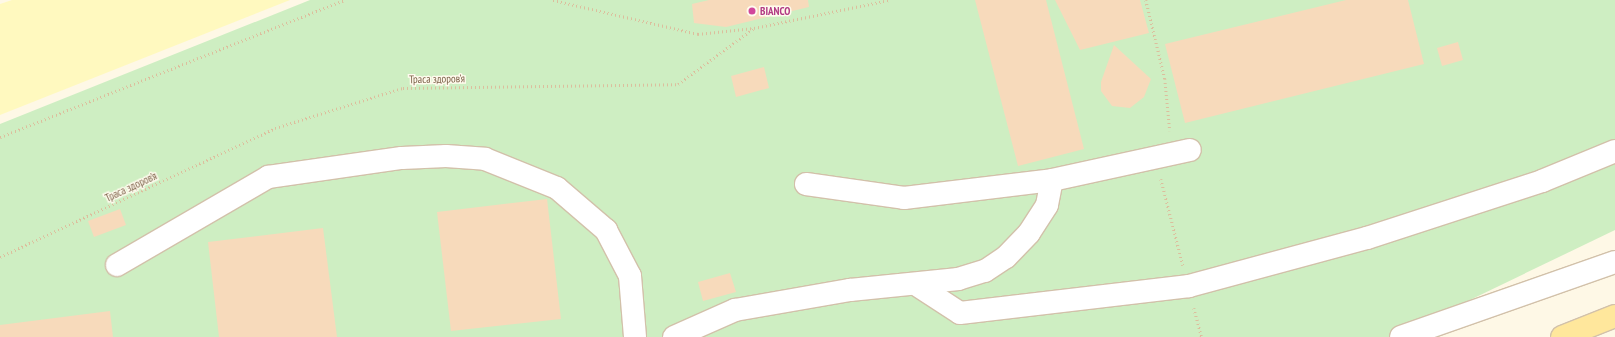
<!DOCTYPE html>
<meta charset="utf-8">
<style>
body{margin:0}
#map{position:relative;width:1615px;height:337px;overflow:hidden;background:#fef8e6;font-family:"PT Sans Narrow",sans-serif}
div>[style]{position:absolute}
.green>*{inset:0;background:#ceeec2}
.sand>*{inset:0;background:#fff9bf}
.building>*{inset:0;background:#f7dabb}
.path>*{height:2.5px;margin-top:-1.25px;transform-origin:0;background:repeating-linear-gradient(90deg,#dcbe9d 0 1px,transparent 0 4px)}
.roads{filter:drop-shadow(1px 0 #d2c1aa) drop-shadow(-1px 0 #d2c1aa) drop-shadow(0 1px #d2c1aa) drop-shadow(0 -1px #d2c1aa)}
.minor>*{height:22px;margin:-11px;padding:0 11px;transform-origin:11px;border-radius:11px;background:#fff}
.major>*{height:22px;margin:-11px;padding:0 11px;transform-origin:11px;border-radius:11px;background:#ffe79c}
.dots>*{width:11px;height:11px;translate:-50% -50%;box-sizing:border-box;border:2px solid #fffbee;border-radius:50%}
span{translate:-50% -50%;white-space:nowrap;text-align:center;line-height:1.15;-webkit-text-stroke:3px #fffbee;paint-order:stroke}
.hotel-label{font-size:11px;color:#b23c85;font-weight:700}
.left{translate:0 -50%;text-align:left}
.street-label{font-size:11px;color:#7b6047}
</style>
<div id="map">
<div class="green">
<div style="clip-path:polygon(310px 0,1615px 0,1615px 230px,1393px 337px,0 337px,0 124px)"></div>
</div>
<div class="sand">
<div style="clip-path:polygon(12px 0,290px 0,0 115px,0 4px)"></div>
</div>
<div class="building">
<div style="clip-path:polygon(709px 0,808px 0,809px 7px,726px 27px,694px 23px,692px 4px)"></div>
<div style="clip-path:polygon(975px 0,1046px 0,1084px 149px,1018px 166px)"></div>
<div style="clip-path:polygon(1055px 0,1140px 0,1149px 33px,1080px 50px)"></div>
<div style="clip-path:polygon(1346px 0,1408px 0,1424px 64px,1185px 123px,1165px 44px)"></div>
<div style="clip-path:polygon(1458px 42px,1463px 60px,1442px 66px,1437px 48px)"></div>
<div style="clip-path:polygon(1114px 45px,1151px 79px,1144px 97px,1130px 108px,1112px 106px,1101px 91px,1101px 82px)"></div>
<div style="clip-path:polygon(764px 67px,769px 88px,736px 97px,731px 76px)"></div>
<div style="clip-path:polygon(547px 199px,561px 319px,451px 331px,437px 212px)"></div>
<div style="clip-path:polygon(120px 209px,126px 225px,94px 237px,88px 221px)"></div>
<div style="clip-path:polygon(323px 228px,337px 337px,219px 337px,208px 242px)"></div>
<div style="clip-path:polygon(730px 273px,736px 292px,703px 301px,698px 282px)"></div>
<div style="clip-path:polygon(110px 311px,113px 337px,0 337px,0 325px)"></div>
</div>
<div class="path">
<div style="left:553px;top:0;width:149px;rotate:13.2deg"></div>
<div style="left:698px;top:34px;width:56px;rotate:-6.1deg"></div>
<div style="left:1146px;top:0;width:81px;rotate:76.5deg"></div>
<div style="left:1165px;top:79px;width:52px;rotate:84.5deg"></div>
<div style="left:0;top:137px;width:371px;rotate:-21.7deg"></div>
<div style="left:1161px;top:179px;width:89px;rotate:75.7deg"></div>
<div style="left:0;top:257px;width:304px;rotate:-25.1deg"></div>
<div style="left:275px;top:128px;width:134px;rotate:-17.4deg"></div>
<div style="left:403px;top:88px;width:275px;rotate:-0.8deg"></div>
<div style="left:678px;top:84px;width:94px;rotate:-36.4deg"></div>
<div style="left:754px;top:28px;width:138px;rotate:-11.7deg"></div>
<div style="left:1194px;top:308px;width:30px;rotate:75deg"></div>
</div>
<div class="roads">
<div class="minor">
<div style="left:806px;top:184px;width:99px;rotate:8.1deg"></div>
<div style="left:904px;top:198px;width:149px;rotate:-6.9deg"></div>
<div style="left:117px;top:265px;width:175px;rotate:-30.2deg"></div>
<div style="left:268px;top:177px;width:135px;rotate:-8.1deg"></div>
<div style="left:402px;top:158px;width:44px;rotate:-2.6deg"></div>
<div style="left:446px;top:156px;width:39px;rotate:4deg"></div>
<div style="left:485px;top:159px;width:78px;rotate:21.9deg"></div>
<div style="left:557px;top:188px;width:65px;rotate:40.6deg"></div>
<div style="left:606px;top:230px;width:52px;rotate:62.4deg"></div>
<div style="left:630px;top:276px;width:61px;rotate:85.3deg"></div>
<div style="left:917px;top:285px;width:51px;rotate:33.1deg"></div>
<div style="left:960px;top:313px;width:231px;rotate:-6.7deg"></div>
<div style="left:1189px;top:286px;width:184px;rotate:-15.1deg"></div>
<div style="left:1367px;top:238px;width:184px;rotate:-18deg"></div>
<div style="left:1542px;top:181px;width:79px;rotate:-22.3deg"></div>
<div style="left:674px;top:337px;width:67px;rotate:-23.9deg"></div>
<div style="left:735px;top:310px;width:117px;rotate:-9.9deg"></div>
<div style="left:850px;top:290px;width:109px;rotate:-5.8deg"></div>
<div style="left:958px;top:279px;width:28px;rotate:-17deg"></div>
<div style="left:985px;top:271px;width:25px;rotate:-34deg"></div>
<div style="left:1006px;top:257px;width:33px;rotate:-46deg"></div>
<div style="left:1029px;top:233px;width:33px;rotate:-57deg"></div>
<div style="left:1047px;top:205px;width:25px;rotate:-79deg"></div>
<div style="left:1052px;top:180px;width:141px;rotate:-12.3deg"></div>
<div style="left:1401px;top:337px;width:227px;rotate:-19.3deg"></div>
</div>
<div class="major">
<div style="left:1562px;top:337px;width:57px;rotate:-21.6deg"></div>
</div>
</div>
<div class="dots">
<div style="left:752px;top:11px;background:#d1479c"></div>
</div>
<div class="hotel-label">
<span class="left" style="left:760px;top:11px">BIANCO</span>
</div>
<div class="street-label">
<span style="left:437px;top:79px;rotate:-1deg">Траса здоров’я</span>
<span style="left:131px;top:187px;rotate:-25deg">Траса здоров’я</span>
</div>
</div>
